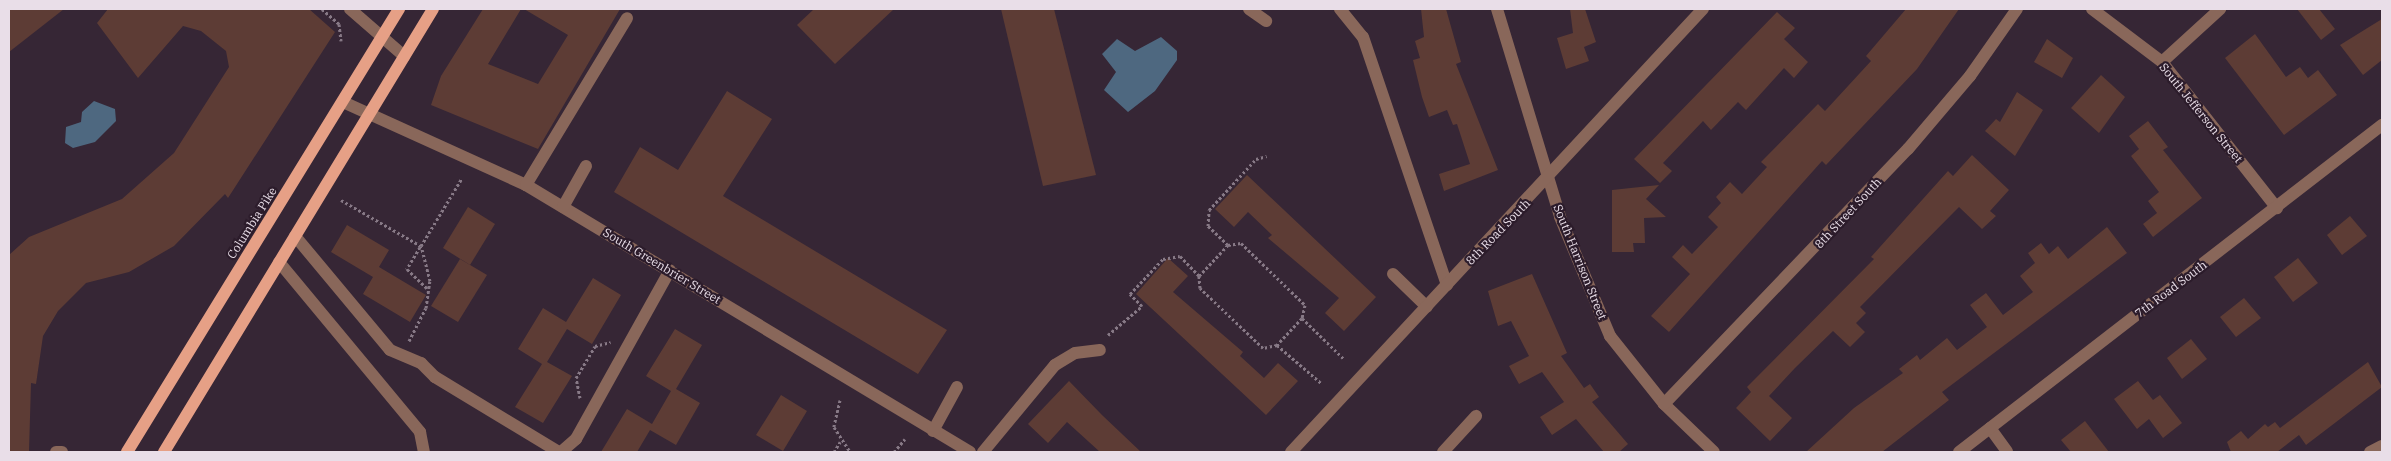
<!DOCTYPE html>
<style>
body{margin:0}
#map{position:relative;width:2391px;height:461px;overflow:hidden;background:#362635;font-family:"IBM Plex Serif",serif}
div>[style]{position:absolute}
.water>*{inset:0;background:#4e6880}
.building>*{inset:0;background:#5d3c35}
.path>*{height:3px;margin-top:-1.5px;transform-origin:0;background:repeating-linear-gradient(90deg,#877986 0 2.5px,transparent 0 5px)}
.minor>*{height:12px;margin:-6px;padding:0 6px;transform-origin:6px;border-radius:6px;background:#89675a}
.major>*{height:12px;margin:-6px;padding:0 6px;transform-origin:6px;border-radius:6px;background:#e6a086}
span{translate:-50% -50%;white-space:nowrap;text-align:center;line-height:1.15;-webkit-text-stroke:4.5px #2c1c2b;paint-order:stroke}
.street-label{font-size:12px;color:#e9dee8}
.frame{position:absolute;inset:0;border:10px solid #e9dee8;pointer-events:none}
</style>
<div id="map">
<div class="water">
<div style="clip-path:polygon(1161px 37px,1177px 51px,1177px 60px,1155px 91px,1128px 112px,1104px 90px,1116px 72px,1102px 54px,1117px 39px,1135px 51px)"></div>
<div style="clip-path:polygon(94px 101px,115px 109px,116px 121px,95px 142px,73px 148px,65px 143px,66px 127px,81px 122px,82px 112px)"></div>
</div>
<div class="building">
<div style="clip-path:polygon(9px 9px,64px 9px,9px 52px)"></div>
<div style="clip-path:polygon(108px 9px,309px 9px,335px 32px,228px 198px,225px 194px,174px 246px,129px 272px,86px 283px,58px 311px,43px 336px,36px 384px,31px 383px,29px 452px,9px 452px,9px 255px,29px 237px,122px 199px,174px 153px,229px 67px,226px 51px,201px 31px,183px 26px,138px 78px,97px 23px)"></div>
<div style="clip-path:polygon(483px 9px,521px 9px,488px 64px,538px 84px,568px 35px,524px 9px,620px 9px,538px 149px,431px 105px,441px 76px)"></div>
<div style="clip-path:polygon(814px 9px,894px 9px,835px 64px,797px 25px)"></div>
<div style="clip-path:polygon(1001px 9px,1054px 9px,1096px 175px,1043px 186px)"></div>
<div style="clip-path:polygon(1421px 9px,1446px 9px,1461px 62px,1456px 64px,1498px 170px,1444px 191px,1439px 174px,1470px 164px,1457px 124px,1453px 125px,1447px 110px,1429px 117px,1422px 97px,1413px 60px,1420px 58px,1415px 41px,1424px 37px)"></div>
<div style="clip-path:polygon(1570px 9px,1585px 9px,1596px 42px,1584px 47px,1589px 61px,1566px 69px,1557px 38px,1573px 33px)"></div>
<div style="clip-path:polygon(1906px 9px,1959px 9px,1917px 69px,1826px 165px,1822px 161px,1669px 332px,1651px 316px,1690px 274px,1672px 257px,1683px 245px,1692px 254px,1718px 227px,1708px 217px,1721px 203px,1716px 197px,1730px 182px,1742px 194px,1767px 167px,1761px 162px,1818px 104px,1825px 111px,1871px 61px,1866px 56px)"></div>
<div style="clip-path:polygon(2297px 9px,2319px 9px,2335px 29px,2321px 40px)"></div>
<div style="clip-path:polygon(1777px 12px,1795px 28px,1784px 39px,1808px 62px,1794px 78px,1784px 68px,1746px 110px,1738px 102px,1711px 130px,1703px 121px,1663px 163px,1672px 171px,1660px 183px,1634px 159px)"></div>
<div style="clip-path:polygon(2382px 19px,2382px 60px,2363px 75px,2340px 45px)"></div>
<div style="clip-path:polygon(2255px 34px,2286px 77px,2300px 67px,2308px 78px,2318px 70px,2337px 95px,2284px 135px,2225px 58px)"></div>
<div style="clip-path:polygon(2047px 39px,2073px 58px,2062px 78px,2034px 62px)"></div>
<div style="clip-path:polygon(2101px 75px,2125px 97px,2099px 133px,2071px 108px)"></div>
<div style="clip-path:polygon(727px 91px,772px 119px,723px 196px,947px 330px,918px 374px,614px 192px,640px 147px,678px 170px)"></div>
<div style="clip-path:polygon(2017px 92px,2043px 110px,2015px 156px,1985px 131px,1996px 119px,2000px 122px)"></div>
<div style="clip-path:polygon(2148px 121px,2168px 147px,2163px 150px,2202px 198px,2153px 237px,2143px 224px,2157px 213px,2148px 201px,2159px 192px,2131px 156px,2139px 149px,2129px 136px)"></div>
<div style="clip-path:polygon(1972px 155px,2009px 190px,1990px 211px,1996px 216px,1982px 229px,1959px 207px,1860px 307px,1866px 313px,1856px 323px,1865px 332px,1850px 347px,1833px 331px,1795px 368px,1769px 396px,1792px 418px,1770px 441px,1736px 408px,1751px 392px,1747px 387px,1874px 259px,1871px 257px,1948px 171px,1953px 176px)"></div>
<div style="clip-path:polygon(1247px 175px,1376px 297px,1344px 331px,1325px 313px,1339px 298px,1268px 238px,1272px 235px,1248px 212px,1234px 227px,1215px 209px)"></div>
<div style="clip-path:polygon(1659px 185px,1646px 199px,1666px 217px,1644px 218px,1645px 243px,1633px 243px,1634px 252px,1612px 252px,1612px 190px)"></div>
<div style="clip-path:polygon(468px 207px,495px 224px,470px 265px,443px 248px)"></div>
<div style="clip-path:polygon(2350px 216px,2367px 236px,2342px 255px,2327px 235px)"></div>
<div style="clip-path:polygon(347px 225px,389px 250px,379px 267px,426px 295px,410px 322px,363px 294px,373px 277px,331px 252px)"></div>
<div style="clip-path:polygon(2107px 227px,2127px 253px,1942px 392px,1949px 400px,1882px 452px,1806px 452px,1854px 408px,1903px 373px,1899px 369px,1917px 355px,1920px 360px,1947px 338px,1957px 350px,1987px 327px,1970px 305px,1986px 293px,2003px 315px,2033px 292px,2020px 276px,2035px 263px,2028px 253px,2041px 243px,2049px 254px,2058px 246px,2068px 259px)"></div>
<div style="clip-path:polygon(1168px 258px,1188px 276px,1173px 292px,1243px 352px,1240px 356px,1264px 378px,1278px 363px,1298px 381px,1266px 415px,1136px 294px)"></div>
<div style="clip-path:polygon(2298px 258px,2318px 283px,2293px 302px,2274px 277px)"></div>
<div style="clip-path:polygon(460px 259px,487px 275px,458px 322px,431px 306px)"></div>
<div style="clip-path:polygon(1532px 274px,1567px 353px,1561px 356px,1584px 388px,1590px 384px,1599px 397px,1592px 402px,1628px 444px,1619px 452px,1604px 452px,1576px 419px,1552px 435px,1540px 417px,1564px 402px,1542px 372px,1519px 384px,1509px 366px,1529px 356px,1511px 321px,1498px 326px,1488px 291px)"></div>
<div style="clip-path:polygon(593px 278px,621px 295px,592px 344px,567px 329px,547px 362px,572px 376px,543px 423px,515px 407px,542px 364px,518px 349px,543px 308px,566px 322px)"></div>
<div style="clip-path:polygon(2244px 298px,2261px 318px,2236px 337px,2220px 317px)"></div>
<div style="clip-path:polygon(675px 329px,702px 345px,676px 389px,700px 403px,676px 445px,650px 430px,637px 452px,601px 452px,627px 409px,652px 424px,671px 391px,646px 376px)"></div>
<div style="clip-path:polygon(2191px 339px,2207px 359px,2182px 379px,2167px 358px)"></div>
<div style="clip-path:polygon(2368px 362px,2382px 387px,2306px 445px,2299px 435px,2277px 452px,2231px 452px,2227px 442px,2241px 431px,2248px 439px,2265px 424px,2268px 427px,2275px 422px,2280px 428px)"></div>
<div style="clip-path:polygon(1069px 381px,1102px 415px,1141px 452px,1100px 452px,1067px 422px,1048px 443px,1028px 424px)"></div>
<div style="clip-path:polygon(2138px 381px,2153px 400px,2160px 395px,2182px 423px,2163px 438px,2149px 419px,2137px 429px,2114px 399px)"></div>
<div style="clip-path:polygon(781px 395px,807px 411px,783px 451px,756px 435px)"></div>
<div style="clip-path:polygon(2085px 421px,2109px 452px,2071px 452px,2061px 440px)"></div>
</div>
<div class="path">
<div style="left:322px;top:9px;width:23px;rotate:41deg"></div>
<div style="left:339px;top:24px;width:17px;rotate:83deg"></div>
<div style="left:341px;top:200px;width:92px;rotate:29.9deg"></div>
<div style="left:421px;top:246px;width:79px;rotate:-58.9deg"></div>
<div style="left:1228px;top:245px;width:28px;rotate:-136deg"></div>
<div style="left:1208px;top:226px;width:16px;rotate:-86deg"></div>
<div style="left:1209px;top:210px;width:69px;rotate:-47.3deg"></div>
<div style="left:1256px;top:159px;width:11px;rotate:-15deg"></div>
<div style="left:420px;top:247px;width:26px;rotate:121deg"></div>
<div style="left:407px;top:269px;width:29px;rotate:44deg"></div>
<div style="left:1302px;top:318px;width:37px;rotate:133deg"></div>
<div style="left:1277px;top:345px;width:14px;rotate:168deg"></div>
<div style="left:1263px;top:348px;width:87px;rotate:-136.4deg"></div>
<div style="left:1200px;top:288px;width:12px;rotate:-95deg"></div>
<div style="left:1199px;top:276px;width:42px;rotate:-46.9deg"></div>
<div style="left:1228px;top:245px;width:13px;rotate:-9deg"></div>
<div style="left:1241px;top:243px;width:89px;rotate:44.1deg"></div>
<div style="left:1305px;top:305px;width:13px;rotate:103deg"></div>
<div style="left:1302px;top:318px;width:59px;rotate:44.3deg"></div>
<div style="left:1108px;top:335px;width:45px;rotate:-40.5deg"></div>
<div style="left:1142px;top:306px;width:17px;rotate:-135deg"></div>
<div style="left:1130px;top:294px;width:48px;rotate:-46.7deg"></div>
<div style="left:1163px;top:259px;width:17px;rotate:-10deg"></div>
<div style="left:1180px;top:256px;width:28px;rotate:46deg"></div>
<div style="left:409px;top:341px;width:37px;rotate:-63deg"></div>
<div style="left:426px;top:308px;width:27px;rotate:-82deg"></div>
<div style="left:430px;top:281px;width:36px;rotate:-104deg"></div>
<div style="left:1277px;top:345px;width:58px;rotate:40.8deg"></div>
<div style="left:580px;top:398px;width:20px;rotate:-101deg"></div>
<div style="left:576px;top:378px;width:37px;rotate:-59deg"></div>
<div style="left:595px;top:346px;width:16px;rotate:-14deg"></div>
<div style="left:840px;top:400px;width:28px;rotate:103deg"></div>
<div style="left:834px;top:427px;width:30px;rotate:57deg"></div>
<div style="left:834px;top:452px;width:12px;rotate:-59deg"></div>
<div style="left:894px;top:452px;width:17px;rotate:-50deg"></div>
</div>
<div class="minor">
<div style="left:350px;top:9px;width:72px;rotate:41deg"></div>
<div style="left:1249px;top:9px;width:21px;rotate:35deg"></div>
<div style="left:1340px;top:9px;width:36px;rotate:51deg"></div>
<div style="left:1363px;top:37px;width:262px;rotate:71.3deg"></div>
<div style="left:1497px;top:9px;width:217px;rotate:73.1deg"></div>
<div style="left:1560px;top:217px;width:129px;rotate:67.2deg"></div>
<div style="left:1610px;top:336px;width:87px;rotate:51.5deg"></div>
<div style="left:1664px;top:404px;width:69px;rotate:43.8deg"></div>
<div style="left:2092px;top:9px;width:88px;rotate:37.1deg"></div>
<div style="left:2162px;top:62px;width:186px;rotate:51.8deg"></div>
<div style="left:2162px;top:62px;width:79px;rotate:-42.4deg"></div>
<div style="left:343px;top:102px;width:201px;rotate:24.4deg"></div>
<div style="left:526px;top:185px;width:518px;rotate:31.02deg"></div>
<div style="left:526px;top:185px;width:195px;rotate:-58.8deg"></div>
<div style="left:563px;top:207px;width:47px;rotate:-60.7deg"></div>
<div style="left:295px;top:236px;width:148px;rotate:50.2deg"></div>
<div style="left:390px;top:350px;width:34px;rotate:23deg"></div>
<div style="left:421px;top:363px;width:20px;rotate:45deg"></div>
<div style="left:435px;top:377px;width:145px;rotate:31.2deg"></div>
<div style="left:279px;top:262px;width:221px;rotate:50.3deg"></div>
<div style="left:420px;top:432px;width:20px;rotate:79deg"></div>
<div style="left:1393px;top:274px;width:47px;rotate:44.1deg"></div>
<div style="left:1664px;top:404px;width:353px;rotate:-46.3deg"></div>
<div style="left:1908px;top:149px;width:96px;rotate:-49.7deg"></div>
<div style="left:1970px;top:76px;width:82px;rotate:-55deg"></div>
<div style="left:1990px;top:428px;width:29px;rotate:54deg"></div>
<div style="left:933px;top:431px;width:50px;rotate:-61.4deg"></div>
<div style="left:56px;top:452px;width:6px"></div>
<div style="left:561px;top:452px;width:20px;rotate:-41deg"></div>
<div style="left:576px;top:439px;width:193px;rotate:-60.9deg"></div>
<div style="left:983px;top:452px;width:113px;rotate:-50.4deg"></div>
<div style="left:1055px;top:365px;width:23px;rotate:-31deg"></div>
<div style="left:1075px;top:353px;width:25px;rotate:-7deg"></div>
<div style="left:1291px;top:452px;width:605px;rotate:-47.08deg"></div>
<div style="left:1443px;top:452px;width:49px;rotate:-47.5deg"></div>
<div style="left:1959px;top:452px;width:535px;rotate:-37.71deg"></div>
<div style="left:2370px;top:452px;width:13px;rotate:-27deg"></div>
</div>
<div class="major">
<div style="left:127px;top:452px;width:520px;rotate:-58.45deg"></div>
<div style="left:164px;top:452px;width:518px;rotate:-58.73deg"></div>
</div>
<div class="street-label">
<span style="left:2201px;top:113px;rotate:51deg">South Jefferson Street</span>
<span style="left:1848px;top:213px;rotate:-47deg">8th Street South</span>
<span style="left:252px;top:223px;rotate:-58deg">Columbia Pike</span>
<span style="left:1498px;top:232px;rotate:-46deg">8th Road South</span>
<span style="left:1580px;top:262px;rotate:68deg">South Harrison Street</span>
<span style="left:662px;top:266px;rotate:31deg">South Greenbrier Street</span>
<span style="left:2171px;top:289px;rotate:-37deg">7th Road South</span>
</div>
<div class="frame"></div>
</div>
